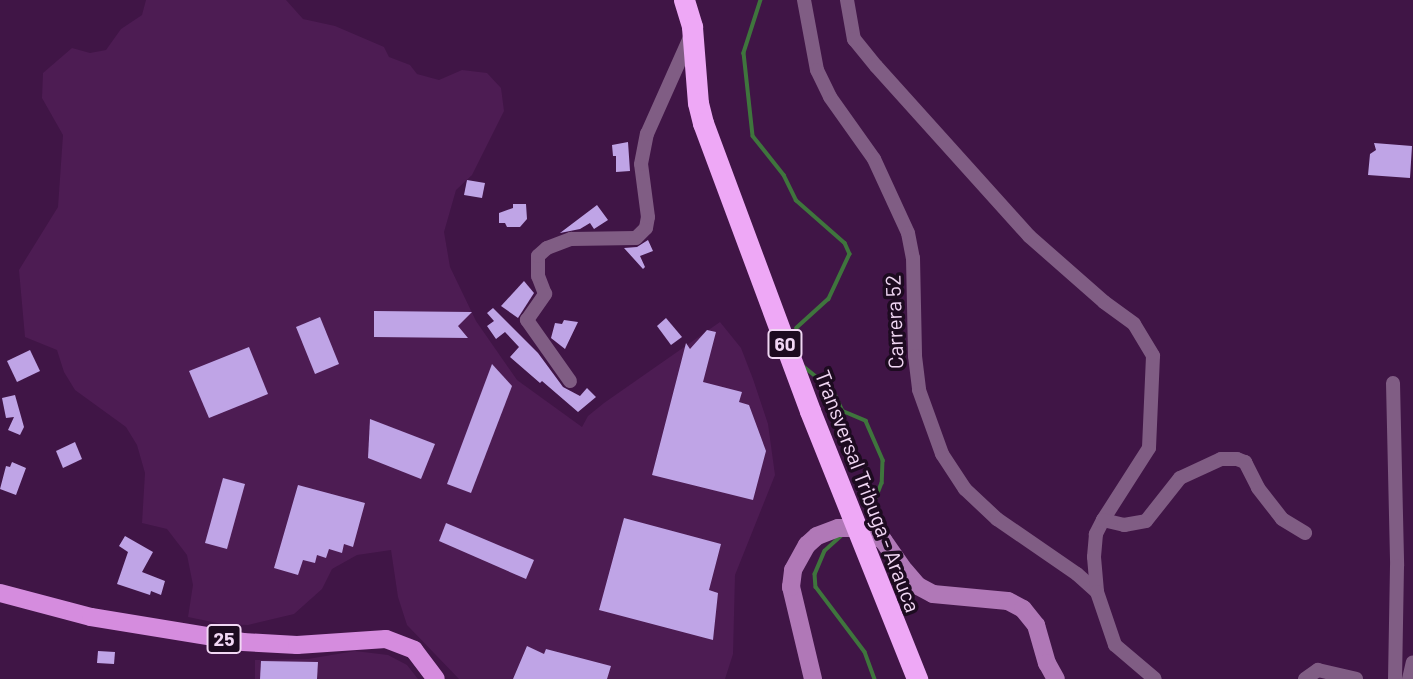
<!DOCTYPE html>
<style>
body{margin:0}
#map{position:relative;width:1413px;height:679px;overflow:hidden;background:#401546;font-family:Barlow,sans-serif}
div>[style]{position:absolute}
.built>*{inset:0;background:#4d1c53}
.stream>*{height:3.5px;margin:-1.75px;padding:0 1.75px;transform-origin:1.75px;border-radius:1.75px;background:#3f753d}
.building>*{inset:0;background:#bfa4e6}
.street>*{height:14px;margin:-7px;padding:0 7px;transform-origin:7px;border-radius:7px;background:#805d84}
.secondary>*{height:18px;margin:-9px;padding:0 9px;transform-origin:9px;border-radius:9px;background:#b078b7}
.primary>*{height:18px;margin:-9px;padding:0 9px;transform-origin:9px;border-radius:9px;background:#d58cde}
.highway>*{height:21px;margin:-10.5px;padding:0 10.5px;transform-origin:10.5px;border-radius:10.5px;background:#eea8f6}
span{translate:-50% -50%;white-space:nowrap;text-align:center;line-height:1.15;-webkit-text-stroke:7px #1d0b20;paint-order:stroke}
.shield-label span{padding:2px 5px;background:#1d0b20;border:2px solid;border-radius:5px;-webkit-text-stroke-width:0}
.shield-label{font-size:19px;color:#f1d7f4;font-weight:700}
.street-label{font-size:21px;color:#f1d7f4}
</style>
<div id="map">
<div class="built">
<div style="clip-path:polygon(146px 0,286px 0,303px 19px,335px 26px,384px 47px,389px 57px,410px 65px,417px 74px,439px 80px,462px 70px,487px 73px,501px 88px,504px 111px,472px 175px,456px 190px,444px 232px,450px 267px,476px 321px,517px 380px,582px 427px,588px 416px,604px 403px,720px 322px,741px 348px,753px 379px,768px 424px,775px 475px,735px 575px,733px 654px,725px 679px,459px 679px,407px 625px,398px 597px,391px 550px,357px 555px,332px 569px,322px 589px,294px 614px,248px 625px,222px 624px,188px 617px,193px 585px,187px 555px,167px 529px,142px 523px,145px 473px,137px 445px,126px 427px,75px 390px,64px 372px,57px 350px,25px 337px,19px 270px,58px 207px,63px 135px,42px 98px,43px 73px,72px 48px,90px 53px,106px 50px,121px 29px,142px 15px)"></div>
<div style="clip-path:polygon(355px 651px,388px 655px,407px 665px,418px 679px,255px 679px,255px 660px,308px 659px)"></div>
</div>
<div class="stream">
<div style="left:761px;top:0;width:56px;rotate:107.8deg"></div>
<div style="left:744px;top:53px;width:83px;rotate:83.8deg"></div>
<div style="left:753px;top:136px;width:50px;rotate:51.5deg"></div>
<div style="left:784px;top:175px;width:28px;rotate:64deg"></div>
<div style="left:796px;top:200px;width:65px;rotate:41.3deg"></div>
<div style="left:845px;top:243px;width:12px;rotate:66deg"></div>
<div style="left:850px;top:254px;width:50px;rotate:115deg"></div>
<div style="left:829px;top:299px;width:43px;rotate:137.8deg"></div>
<div style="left:797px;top:328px;width:17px;rotate:100deg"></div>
<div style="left:802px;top:365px;width:40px;rotate:39deg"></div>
<div style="left:833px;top:390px;width:23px;rotate:65deg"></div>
<div style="left:843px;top:411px;width:25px;rotate:23deg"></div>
<div style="left:866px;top:421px;width:43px;rotate:66.4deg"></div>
<div style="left:883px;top:460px;width:23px;rotate:92deg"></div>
<div style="left:882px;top:483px;width:17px;rotate:111deg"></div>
<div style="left:844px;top:534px;width:25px;rotate:138deg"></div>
<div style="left:825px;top:551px;width:25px;rotate:113deg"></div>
<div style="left:815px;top:574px;width:13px;rotate:86deg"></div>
<div style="left:816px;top:587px;width:81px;rotate:53deg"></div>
<div style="left:865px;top:652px;width:29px;rotate:70deg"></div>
</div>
<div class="building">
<div style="clip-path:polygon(628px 142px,630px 171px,616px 172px,616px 156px,613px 156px,612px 145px)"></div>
<div style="clip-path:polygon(1374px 143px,1412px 146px,1410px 178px,1368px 175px,1370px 154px,1376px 150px)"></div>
<div style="clip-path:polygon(467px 180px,485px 183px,482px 198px,464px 195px)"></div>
<div style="clip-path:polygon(513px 204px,526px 204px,527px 219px,520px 227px,507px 227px,505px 223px,499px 223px,499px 213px,513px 208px)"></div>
<div style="clip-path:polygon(597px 205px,608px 220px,594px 229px,590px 223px,580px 229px,560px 233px)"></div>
<div style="clip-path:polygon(648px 240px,653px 251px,640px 256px,645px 267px,643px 269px,624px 248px,637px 247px)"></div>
<div style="clip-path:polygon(524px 281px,534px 293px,518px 318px,501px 306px)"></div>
<div style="clip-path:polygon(493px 308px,538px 353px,563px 387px,580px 396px,587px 388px,596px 397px,578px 412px,542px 381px,540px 383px,510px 357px,519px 347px,505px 332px,496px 339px,487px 326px,494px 321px,487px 313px)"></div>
<div style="clip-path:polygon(374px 311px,472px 312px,458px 326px,468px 338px,374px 337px)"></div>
<div style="clip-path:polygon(320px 317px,339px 364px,315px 374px,296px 327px)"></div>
<div style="clip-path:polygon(666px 318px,682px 337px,671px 345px,657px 326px)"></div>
<div style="clip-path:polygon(564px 320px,578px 322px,565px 349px,551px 338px,555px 323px,562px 324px)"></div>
<div style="clip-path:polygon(707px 330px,716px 332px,703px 382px,742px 392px,739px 402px,749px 405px,766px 451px,753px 500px,652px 475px,686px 343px,690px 349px)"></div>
<div style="clip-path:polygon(249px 347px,268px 394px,209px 418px,189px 371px)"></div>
<div style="clip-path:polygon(30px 350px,40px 371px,17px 382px,7px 361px)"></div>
<div style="clip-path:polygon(492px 364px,512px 386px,471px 493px,447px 484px)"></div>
<div style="clip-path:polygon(15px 395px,24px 427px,20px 435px,8px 430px,14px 417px,6px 418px,2px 398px)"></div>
<div style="clip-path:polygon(370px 419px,435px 444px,421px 479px,368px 458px)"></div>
<div style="clip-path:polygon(75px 442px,82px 459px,63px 468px,56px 451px)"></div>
<div style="clip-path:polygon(12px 462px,26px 468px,16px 495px,0 489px,6px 466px,10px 467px)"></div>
<div style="clip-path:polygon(223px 478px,245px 484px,227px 549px,205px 543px)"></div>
<div style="clip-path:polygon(298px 485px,365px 503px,353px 547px,344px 544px,342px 553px,329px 549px,326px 558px,317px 555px,315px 563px,303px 560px,298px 575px,274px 568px)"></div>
<div style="clip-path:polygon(624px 518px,721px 544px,709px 590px,718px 593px,713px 640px,599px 610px)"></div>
<div style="clip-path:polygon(446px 523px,534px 560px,526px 579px,439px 541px)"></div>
<div style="clip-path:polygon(125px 536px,153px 552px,142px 572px,165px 581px,161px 595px,151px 591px,150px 595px,117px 584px,128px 552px,119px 546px)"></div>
<div style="clip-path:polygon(527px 646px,544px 654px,546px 649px,611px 666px,607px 679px,513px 679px)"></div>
<div style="clip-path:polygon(98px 651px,115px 652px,114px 664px,97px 663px)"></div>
<div style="clip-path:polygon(261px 661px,318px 662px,317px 679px,260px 679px)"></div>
</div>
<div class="street">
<div style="left:804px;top:0;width:71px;rotate:79.5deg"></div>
<div style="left:817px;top:70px;width:30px;rotate:64deg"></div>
<div style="left:830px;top:97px;width:76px;rotate:54.6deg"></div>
<div style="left:874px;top:159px;width:81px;rotate:65.3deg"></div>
<div style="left:908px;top:233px;width:25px;rotate:79deg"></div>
<div style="left:913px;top:258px;width:98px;rotate:88.8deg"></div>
<div style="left:915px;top:356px;width:34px;rotate:83deg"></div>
<div style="left:919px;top:390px;width:68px;rotate:70.2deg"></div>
<div style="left:942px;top:454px;width:42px;rotate:56.7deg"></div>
<div style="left:965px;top:489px;width:44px;rotate:43.2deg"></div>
<div style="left:997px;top:519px;width:97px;rotate:34.5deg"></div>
<div style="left:1077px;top:574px;width:27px;rotate:42deg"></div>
<div style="left:847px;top:0;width:40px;rotate:80deg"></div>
<div style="left:854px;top:39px;width:35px;rotate:51deg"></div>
<div style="left:876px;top:66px;width:229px;rotate:48deg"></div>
<div style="left:1029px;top:236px;width:100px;rotate:41.3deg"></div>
<div style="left:1104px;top:302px;width:37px;rotate:36deg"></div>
<div style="left:1134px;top:324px;width:37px;rotate:59deg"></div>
<div style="left:1153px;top:356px;width:92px;rotate:92.5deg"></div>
<div style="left:1149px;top:448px;width:85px;rotate:122.6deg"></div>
<div style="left:1103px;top:520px;width:16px;rotate:117deg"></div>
<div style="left:1096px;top:534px;width:23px;rotate:95deg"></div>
<div style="left:1094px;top:557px;width:35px;rotate:85deg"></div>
<div style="left:1097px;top:592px;width:56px;rotate:71.2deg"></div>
<div style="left:1115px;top:645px;width:52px;rotate:40.4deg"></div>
<div style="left:570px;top:381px;width:75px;rotate:-125.2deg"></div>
<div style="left:527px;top:320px;width:32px;rotate:-55deg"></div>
<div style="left:545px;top:294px;width:19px;rotate:-111deg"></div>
<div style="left:538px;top:276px;width:20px;rotate:-90deg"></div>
<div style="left:538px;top:256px;width:12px;rotate:-42deg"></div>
<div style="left:547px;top:248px;width:26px;rotate:-21deg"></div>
<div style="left:571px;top:239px;width:65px;rotate:-0.9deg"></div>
<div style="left:636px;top:238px;width:14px;rotate:-45deg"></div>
<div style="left:646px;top:228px;width:11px;rotate:-80deg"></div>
<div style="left:648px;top:217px;width:53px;rotate:-97.5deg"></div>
<div style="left:641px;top:164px;width:31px;rotate:-79deg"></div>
<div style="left:647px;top:134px;width:108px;rotate:-66deg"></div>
<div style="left:1393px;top:383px;width:183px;rotate:88.7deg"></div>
<div style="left:1397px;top:566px;width:113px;rotate:91deg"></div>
<div style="left:1103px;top:520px;width:22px;rotate:13deg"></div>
<div style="left:1124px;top:525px;width:22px;rotate:-10deg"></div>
<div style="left:1146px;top:521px;width:55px;rotate:-51.7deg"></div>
<div style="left:1180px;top:478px;width:45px;rotate:-24.9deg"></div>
<div style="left:1221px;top:459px;width:16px"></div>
<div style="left:1237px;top:459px;width:9px;rotate:21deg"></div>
<div style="left:1245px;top:462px;width:29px;rotate:63deg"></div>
<div style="left:1258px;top:488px;width:39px;rotate:52deg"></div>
<div style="left:1282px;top:519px;width:27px;rotate:31deg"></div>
<div style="left:1305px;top:679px;width:16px;rotate:-35deg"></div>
<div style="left:1318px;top:670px;width:39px;rotate:13deg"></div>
<div style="left:1409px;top:679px;width:17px;rotate:-77deg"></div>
</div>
<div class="secondary">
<div style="left:813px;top:679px;width:95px;rotate:-103.4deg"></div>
<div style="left:791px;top:587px;width:17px;rotate:-83deg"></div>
<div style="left:793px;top:570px;width:29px;rotate:-61deg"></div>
<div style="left:807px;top:545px;width:13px;rotate:-42deg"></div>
<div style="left:817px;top:536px;width:22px;rotate:-21deg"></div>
<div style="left:838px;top:528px;width:19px"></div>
<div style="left:857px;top:528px;width:29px;rotate:25deg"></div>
<div style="left:883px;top:540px;width:38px;rotate:55deg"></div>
<div style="left:905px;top:571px;width:20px;rotate:49deg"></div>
<div style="left:918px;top:586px;width:17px;rotate:28deg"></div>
<div style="left:933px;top:594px;width:75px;rotate:5.3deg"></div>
<div style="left:1008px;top:601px;width:17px;rotate:28deg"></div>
<div style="left:1023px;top:609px;width:21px;rotate:51deg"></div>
<div style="left:1036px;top:625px;width:40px;rotate:74deg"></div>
<div style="left:1047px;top:663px;width:18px;rotate:61deg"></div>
</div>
<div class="primary">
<div style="left:0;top:593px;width:94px;rotate:14.8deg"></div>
<div style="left:91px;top:617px;width:154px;rotate:9.3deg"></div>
<div style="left:243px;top:642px;width:54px;rotate:3.2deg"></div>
<div style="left:297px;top:645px;width:89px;rotate:-3.9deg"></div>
<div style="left:386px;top:639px;width:30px;rotate:21deg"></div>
<div style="left:414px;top:650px;width:36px;rotate:53deg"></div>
</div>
<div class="highway">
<div style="left:684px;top:0;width:28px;rotate:73deg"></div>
<div style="left:692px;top:27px;width:76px;rotate:85.5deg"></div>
<div style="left:698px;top:103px;width:21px;rotate:76deg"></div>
<div style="left:703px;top:123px;width:307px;rotate:69.6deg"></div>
<div style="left:810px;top:411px;width:289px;rotate:68.2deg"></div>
</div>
<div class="shield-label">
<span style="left:785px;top:344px">60</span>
<span style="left:224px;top:639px">25</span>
</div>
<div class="street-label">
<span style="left:894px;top:322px;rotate:-92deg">Carrera 52</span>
<span style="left:868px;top:491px;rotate:69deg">Transversal Tribuga - Arauca</span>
</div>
</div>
